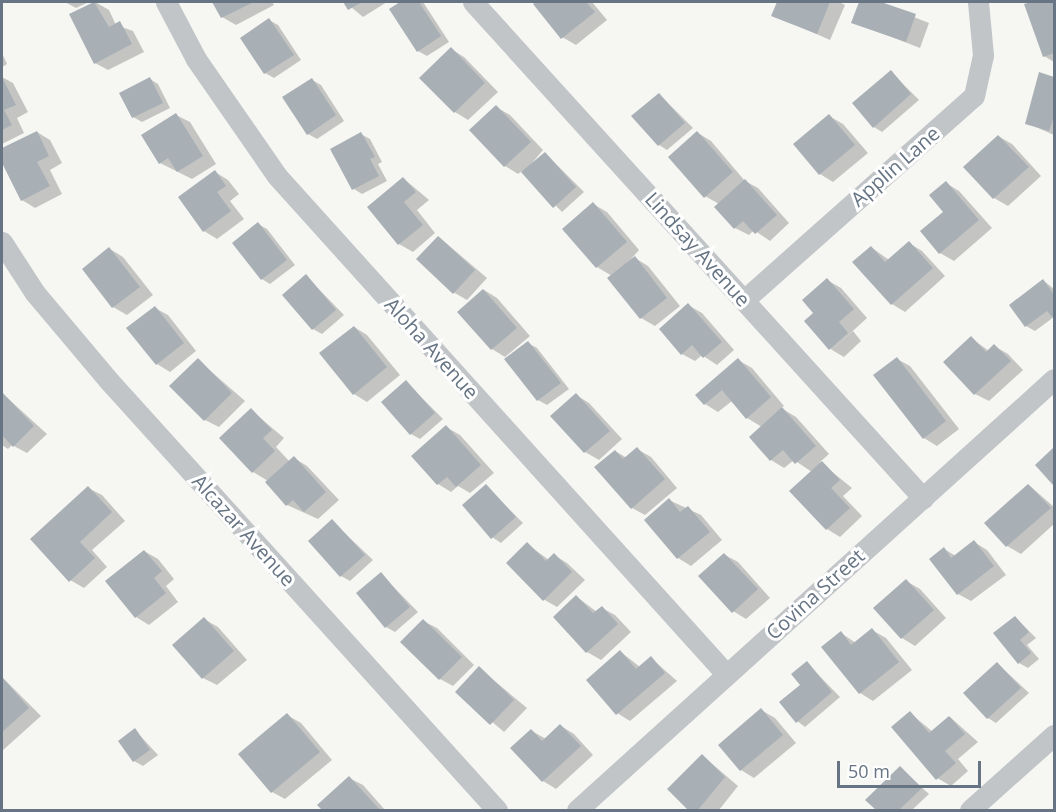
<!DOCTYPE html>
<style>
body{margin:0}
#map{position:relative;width:1056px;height:812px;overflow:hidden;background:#f6f6f3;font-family:"Open Sans",sans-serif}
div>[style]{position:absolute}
.shadow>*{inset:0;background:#0003}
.building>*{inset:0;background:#a8b0b5}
.street>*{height:21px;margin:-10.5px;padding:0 10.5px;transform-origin:10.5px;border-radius:10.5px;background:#c1c5c8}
span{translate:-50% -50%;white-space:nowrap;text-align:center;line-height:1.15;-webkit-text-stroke:6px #fff;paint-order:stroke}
.street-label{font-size:20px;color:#667483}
.frame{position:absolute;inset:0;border:3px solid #667483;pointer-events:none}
.scale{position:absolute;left:837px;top:761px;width:144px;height:27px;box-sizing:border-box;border:3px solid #667483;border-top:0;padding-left:8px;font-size:18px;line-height:21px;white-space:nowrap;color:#667483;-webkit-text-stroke:4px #fff;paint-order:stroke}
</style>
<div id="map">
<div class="shadow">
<div style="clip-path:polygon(65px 2px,89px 2px,76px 8px)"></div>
<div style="clip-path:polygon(95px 2px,109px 10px,116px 25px,133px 31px,144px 52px,108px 70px,95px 63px,71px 15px)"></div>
<div style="clip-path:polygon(214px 2px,272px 2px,274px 5px,236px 25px,222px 17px)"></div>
<div style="clip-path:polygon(345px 2px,387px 2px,363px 17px)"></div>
<div style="clip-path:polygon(403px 2px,423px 2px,449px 42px,427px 56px,418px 51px,391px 9px)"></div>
<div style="clip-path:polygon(538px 2px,592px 2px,607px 20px,576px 45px,562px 37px,535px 4px)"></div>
<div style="clip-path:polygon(779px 2px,839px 2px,845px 5px,830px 40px,773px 15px)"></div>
<div style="clip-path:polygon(861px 2px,876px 2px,929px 23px,920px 48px,853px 22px)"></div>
<div style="clip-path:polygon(1035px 2px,1054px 2px,1054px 62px,1044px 56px,1026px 5px)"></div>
<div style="clip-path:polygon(269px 20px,278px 25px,301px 60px,274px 78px,265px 73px)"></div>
<div style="clip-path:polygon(451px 49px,464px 57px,498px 92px,468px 120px,455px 112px)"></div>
<div style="clip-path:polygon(2px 53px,7px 64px,2px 67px)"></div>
<div style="clip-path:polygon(891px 72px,919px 100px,882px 132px,874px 127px)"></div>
<div style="clip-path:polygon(1040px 74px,1054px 78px,1054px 135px,1027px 123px)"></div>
<div style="clip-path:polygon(2px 77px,13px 83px,28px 112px,17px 118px,24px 133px,2px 144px)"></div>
<div style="clip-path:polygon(150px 79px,158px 84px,170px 108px,142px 122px,133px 117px)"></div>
<div style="clip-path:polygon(312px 80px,321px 85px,344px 121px,317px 139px,308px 134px)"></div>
<div style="clip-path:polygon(659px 94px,693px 128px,667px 150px,659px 145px)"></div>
<div style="clip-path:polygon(496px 107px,510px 115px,543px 150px,527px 169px,545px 153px,584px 192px,562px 212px,522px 171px,518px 174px,505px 166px)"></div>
<div style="clip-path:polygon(176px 115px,190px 122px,216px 164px,192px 179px,160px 163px)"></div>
<div style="clip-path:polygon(829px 116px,843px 124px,868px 153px,833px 182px,820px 174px,795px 145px)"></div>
<div style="clip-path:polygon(37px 132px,50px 140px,62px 163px,50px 170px,62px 194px,35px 208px,22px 200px,2px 160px,2px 150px)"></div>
<div style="clip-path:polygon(698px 133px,711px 141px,745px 181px,758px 188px,789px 223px,770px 241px,754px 230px,749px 235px,735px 228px,719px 204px,705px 196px)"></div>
<div style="clip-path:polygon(361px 134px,370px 139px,382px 162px,378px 164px,387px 181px,362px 194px,354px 189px)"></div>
<div style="clip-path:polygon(998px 136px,1012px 144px,1041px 176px,1008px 206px,994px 198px,965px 167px)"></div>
<div style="clip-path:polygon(215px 172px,228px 180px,239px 194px,230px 201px,244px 219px,217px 239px,204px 231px)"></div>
<div style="clip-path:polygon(403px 178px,429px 200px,417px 210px,435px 233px,413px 252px,399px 244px)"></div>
<div style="clip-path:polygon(946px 183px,959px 191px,992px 228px,954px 261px,940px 253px,922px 232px,945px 212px)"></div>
<div style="clip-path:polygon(593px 204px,607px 212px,639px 250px,625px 266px,635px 258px,648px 266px,680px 306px,655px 326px,641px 318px,612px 276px,597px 267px)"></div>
<div style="clip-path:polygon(258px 224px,267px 229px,295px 265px,270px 284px,262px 279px)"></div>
<div style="clip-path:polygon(439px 237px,487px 278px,467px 300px,453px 292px)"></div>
<div style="clip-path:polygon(909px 243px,922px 251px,945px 276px,905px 312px,892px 304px,871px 247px,889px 260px)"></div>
<div style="clip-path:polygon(110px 249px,123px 257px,153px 295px,127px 315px,113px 307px,84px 269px)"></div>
<div style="clip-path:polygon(306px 276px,344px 315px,322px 334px,313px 329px)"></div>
<div style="clip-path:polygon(827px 280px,841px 288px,867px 318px,832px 350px,806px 321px,815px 313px)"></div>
<div style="clip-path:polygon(1044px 281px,1054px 289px,1054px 317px,1035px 331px,1026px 326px)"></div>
<div style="clip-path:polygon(484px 290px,497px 298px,530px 336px,505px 357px,492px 349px)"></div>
<div style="clip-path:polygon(688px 305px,702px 313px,734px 350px,717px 365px,702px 355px,695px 361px,682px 354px)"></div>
<div style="clip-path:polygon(155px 308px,168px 315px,196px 351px,170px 372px,157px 364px)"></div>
<div style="clip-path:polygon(354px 327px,367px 335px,400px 375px,367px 402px,354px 394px)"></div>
<div style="clip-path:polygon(853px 331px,861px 341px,844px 357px,832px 350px)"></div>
<div style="clip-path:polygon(971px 338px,989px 351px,994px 346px,1008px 354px,1023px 370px,989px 401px,975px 394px)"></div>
<div style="clip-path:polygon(528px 343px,537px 348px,569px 389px,547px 405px,538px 400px)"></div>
<div style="clip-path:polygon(897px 359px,910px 366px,959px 429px,937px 446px,924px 438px)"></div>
<div style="clip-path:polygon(198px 360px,245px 401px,219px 427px,205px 420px)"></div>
<div style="clip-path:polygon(738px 360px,752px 368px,784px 406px,781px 408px,796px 417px,829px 454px,820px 462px,852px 488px,843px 496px,862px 516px,840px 537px,827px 529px,812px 472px,794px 460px,784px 468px,771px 460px,762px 427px,747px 418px,732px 401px,718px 412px,705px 404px)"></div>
<div style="clip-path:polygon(406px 382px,443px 419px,420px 439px,411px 434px)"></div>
<div style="clip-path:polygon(2px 393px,47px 434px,27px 453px,12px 445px,8px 449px,2px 445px)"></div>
<div style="clip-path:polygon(576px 395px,589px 403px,622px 439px,599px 460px,585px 452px,553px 416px)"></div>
<div style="clip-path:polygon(251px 410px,284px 438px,276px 447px,290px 462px,294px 458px,307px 466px,339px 500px,318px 519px,287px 505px,268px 481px,253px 472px)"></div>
<div style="clip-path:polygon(446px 427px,460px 435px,494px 473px,470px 493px,458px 486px,451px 492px,438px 484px)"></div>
<div style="clip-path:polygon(637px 449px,651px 457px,677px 488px,645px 515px,632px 508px,615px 451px,627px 458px)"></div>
<div style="clip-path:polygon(1029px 485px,1054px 507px,1054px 524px,1021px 554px,1007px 546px,987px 523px)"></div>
<div style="clip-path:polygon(486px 486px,523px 523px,501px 543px,492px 537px)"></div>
<div style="clip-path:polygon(88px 488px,102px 495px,125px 521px,92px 550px,107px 567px,84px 588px,70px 580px)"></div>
<div style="clip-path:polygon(669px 500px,701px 515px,722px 540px,691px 566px,678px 558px)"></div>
<div style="clip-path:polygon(332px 521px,373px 560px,350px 581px,341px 576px)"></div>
<div style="clip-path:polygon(974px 542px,987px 550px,1006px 575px,971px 601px,958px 594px,944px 549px,956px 556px)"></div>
<div style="clip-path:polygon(527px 544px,549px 560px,554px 555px,567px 563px,585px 580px,557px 607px,543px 599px)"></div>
<div style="clip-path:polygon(144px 551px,158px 559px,174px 579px,166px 586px,178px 602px,149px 625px,136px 617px)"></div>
<div style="clip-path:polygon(725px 555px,738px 562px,770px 598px,746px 619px,733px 611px)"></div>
<div style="clip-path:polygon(381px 574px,418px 612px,395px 632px,386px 627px)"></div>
<div style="clip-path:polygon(906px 581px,920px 589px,946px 618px,915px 646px,902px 638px)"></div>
<div style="clip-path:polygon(577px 597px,597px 612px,602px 608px,615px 615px,631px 632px,601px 660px,587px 652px,555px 617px)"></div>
<div style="clip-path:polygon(1015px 617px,1036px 638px,1027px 645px,1039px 659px,1028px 668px,1019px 663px)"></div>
<div style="clip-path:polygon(204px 619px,218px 627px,247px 660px,217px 685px,203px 678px)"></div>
<div style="clip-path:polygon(423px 621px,437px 628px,474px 665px,453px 686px,440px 679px)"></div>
<div style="clip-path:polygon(872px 630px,886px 638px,912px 670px,873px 701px,860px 693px,841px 633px,856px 643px)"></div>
<div style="clip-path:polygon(621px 652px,640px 667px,651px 658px,677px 681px,630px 721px,617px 713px)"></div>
<div style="clip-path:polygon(807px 663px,840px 697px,805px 727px,797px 721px)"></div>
<div style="clip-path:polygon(998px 664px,1029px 693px,996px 723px,988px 718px)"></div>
<div style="clip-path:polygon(479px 668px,527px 708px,504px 732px,457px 692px)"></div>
<div style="clip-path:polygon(2px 677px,41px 716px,2px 751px)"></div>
<div style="clip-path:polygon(761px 710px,775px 718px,796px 743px,754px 778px,741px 770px)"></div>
<div style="clip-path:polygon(910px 713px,933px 732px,950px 717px,978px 742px,958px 759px,968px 771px,951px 786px,937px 778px)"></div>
<div style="clip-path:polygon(287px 715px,301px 723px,332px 760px,285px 799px,272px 792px)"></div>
<div style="clip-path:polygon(561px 726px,574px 734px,593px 755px,556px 789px,543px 781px,532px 731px,546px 739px)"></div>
<div style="clip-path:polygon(135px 730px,158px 755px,143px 766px,134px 761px)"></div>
<div style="clip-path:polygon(703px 756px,738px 786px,719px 810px,690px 810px,669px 789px)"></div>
<div style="clip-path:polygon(900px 768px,929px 794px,912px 810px,878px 810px,867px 800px)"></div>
<div style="clip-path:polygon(349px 778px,363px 785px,385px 810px,324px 810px,319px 805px)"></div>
</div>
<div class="building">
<div style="clip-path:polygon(94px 2px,109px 27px,120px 21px,132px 44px,94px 64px,69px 14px)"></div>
<div style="clip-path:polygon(212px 2px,254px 2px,221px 18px)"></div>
<div style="clip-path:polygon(343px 2px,362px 2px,348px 10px)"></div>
<div style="clip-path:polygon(400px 2px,419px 2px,441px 36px,417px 52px,389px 9px)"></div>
<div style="clip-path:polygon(536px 2px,586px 2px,595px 12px,561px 39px,533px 4px)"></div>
<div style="clip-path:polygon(777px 2px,830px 2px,817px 34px,771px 16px)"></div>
<div style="clip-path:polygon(859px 2px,881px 2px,916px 14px,906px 42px,851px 23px)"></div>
<div style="clip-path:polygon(1031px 2px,1054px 2px,1054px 53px,1043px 57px,1024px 4px)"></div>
<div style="clip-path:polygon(269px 18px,294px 55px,264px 74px,240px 38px)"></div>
<div style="clip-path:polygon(451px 47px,485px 83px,454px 113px,419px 78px)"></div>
<div style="clip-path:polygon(891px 70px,911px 94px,873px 128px,852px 103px)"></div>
<div style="clip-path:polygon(1039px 72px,1054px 77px,1054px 116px,1049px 131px,1025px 124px)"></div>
<div style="clip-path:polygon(2px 77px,16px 105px,4px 110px,12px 125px,2px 130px)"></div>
<div style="clip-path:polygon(150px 77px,163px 103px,132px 118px,119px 93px)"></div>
<div style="clip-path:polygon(312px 78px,336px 115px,307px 135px,282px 97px)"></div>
<div style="clip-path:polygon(659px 93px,685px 123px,658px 146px,631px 116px)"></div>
<div style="clip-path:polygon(496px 105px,531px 142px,504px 167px,469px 130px)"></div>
<div style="clip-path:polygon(176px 113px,203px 156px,177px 172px,168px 158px,159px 164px,141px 135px)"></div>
<div style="clip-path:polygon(829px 114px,855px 145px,819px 175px,793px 144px)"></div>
<div style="clip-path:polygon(37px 131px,49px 156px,37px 162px,50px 186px,21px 201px,2px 163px,2px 148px)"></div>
<div style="clip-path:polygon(697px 131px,733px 172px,704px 198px,668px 157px)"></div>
<div style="clip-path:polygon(361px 132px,375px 157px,370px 159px,379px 176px,352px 190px,330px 149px)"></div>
<div style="clip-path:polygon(998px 135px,1029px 167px,993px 199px,963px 167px)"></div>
<div style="clip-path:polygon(545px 152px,576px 187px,553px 208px,521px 172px)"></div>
<div style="clip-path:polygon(215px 170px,226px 186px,217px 192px,231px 211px,203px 232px,178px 197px)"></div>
<div style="clip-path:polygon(403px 177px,416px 192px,404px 202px,423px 225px,398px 245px,367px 207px)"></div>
<div style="clip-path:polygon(745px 179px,777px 215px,755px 234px,743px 221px,734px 229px,714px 207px)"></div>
<div style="clip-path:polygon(946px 181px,979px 220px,939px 254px,920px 231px,943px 212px,929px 195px)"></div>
<div style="clip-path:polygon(593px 202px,627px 242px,596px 268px,562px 229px)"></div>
<div style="clip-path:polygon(258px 222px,287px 260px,261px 280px,232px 243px)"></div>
<div style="clip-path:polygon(438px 236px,475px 270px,453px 294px,416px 259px)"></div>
<div style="clip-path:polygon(909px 241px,933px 268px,891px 305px,852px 262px,871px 246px,885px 262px)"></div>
<div style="clip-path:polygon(109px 247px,140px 287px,112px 308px,82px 269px)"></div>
<div style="clip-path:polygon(635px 256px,667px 298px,640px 319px,607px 278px)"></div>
<div style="clip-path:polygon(306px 274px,336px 310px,312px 330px,282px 295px)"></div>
<div style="clip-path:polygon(827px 278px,854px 309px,839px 322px,848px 333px,829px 350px,804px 321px,813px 313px,802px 300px)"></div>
<div style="clip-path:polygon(1043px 279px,1054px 295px,1054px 315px,1052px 317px,1047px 311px,1025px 327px,1009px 305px)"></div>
<div style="clip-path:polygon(483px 289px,517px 328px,491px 350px,457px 312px)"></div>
<div style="clip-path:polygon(688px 303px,722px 342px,703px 358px,692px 345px,681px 355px,659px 329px)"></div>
<div style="clip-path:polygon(155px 306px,184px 343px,156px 365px,126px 328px)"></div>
<div style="clip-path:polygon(354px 326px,387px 367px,353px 395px,319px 353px)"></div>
<div style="clip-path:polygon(971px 336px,986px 352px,994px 344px,1011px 361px,974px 395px,943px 362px)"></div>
<div style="clip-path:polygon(528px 341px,561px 383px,537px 401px,504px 359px)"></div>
<div style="clip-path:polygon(897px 357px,946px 421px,923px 439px,873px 375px)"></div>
<div style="clip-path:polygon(198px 358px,232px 393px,204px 421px,169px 386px)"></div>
<div style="clip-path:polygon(738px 358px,771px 397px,746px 419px,722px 390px,704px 405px,695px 395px)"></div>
<div style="clip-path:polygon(406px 380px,435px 413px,410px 435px,381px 402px)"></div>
<div style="clip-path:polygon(2px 392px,34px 426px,13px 447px,2px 435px)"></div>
<div style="clip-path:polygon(576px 393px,610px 431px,584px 453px,550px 416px)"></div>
<div style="clip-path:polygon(782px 407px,816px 446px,795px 464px,783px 450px,770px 461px,749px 437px)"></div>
<div style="clip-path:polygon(251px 408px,272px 430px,263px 438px,275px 451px,252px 473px,219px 438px)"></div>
<div style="clip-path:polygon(446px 425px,481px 465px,456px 487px,447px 477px,437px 485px,411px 456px)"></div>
<div style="clip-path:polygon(637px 447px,665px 479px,631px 509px,594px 467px,615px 450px,623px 459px)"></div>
<div style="clip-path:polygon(1054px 447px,1054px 484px,1053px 485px,1035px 465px)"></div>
<div style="clip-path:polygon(294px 456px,326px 492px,304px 512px,293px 500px,286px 506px,265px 482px)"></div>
<div style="clip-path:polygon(822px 461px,840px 480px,831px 488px,850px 508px,826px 530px,789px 491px)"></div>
<div style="clip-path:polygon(486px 484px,516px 517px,491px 539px,462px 505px)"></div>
<div style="clip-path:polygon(1028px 484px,1051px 508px,1006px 547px,984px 523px)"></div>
<div style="clip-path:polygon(88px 486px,112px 512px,80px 542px,95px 558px,69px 582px,30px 539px)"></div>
<div style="clip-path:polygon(669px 498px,680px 512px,688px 506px,710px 532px,677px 559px,644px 520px)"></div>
<div style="clip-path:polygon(332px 519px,365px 555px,340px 577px,308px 541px)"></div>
<div style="clip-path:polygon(974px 540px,994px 566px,957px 595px,929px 559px,944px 547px,951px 558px)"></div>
<div style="clip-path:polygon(527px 542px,546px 561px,554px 553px,572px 572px,543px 601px,506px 563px)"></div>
<div style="clip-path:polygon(144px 550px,162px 571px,154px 578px,166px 593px,135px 618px,105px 581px)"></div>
<div style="clip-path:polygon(724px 553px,758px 589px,732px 613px,698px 576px)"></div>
<div style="clip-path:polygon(381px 572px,410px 607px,385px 628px,356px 593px)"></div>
<div style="clip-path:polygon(906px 579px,934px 610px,901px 639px,873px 608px)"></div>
<div style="clip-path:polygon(576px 595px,593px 613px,602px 606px,618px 624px,586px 653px,553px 617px)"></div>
<div style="clip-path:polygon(1015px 616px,1029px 632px,1020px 640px,1031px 653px,1018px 664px,993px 633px)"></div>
<div style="clip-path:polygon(204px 617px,234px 651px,202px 679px,172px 645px)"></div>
<div style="clip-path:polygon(423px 619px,462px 657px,439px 680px,400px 642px)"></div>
<div style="clip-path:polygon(872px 628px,899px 662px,859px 694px,821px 647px,841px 631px,851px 645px)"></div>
<div style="clip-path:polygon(620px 650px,636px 669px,651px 656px,665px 673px,616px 715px,586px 680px)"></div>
<div style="clip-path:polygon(807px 661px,832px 692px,796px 723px,779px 702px,800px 685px,791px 674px)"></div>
<div style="clip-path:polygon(997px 662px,1021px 688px,987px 719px,963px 693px)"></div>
<div style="clip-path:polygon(479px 666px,514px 700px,490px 725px,455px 692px)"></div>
<div style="clip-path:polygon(2px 677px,29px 708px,2px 732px)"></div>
<div style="clip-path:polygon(761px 708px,783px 735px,740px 771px,718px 745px)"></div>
<div style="clip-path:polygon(910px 711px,929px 733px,949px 716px,965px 734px,945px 751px,956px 763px,936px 780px,891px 727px)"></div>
<div style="clip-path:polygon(287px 713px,320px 752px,271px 793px,238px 754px)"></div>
<div style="clip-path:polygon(560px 724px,581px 746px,542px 782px,510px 748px,531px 729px,542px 741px)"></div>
<div style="clip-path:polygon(135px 728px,150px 750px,133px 762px,118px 741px)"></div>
<div style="clip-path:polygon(702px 754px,725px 777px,698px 810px,688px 810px,667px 789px)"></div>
<div style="clip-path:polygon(900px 766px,922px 788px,899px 810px,876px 810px,865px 800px)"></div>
<div style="clip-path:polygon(349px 776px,380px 810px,322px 810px,317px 805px)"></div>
</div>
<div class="street">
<div style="left:166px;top:2px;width:64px;rotate:62.2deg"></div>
<div style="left:196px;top:59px;width:142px;rotate:55.3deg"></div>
<div style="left:277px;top:176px;width:671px;rotate:47.96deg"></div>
<div style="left:473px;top:2px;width:670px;rotate:47.78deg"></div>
<div style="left:2px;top:242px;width:61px;rotate:57.1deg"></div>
<div style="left:35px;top:293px;width:116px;rotate:49.9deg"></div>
<div style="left:110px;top:382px;width:577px;rotate:47.88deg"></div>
<div style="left:744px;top:300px;width:307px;rotate:-41.6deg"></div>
<div style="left:974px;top:96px;width:42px;rotate:-77.6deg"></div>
<div style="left:983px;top:55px;width:53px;rotate:-95.4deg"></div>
<div style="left:577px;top:810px;width:643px;rotate:-42.1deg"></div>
<div style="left:970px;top:810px;width:113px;rotate:-41.8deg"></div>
</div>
<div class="street-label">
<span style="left:895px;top:166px;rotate:-41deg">Applin Lane</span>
<span style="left:698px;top:249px;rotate:48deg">Lindsay Avenue</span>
<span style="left:432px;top:348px;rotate:48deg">Aloha Avenue</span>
<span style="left:244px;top:530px;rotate:48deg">Alcazar Avenue</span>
<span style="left:815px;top:594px;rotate:-42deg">Covina Street</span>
</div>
<div class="frame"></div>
<div class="scale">50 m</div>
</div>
